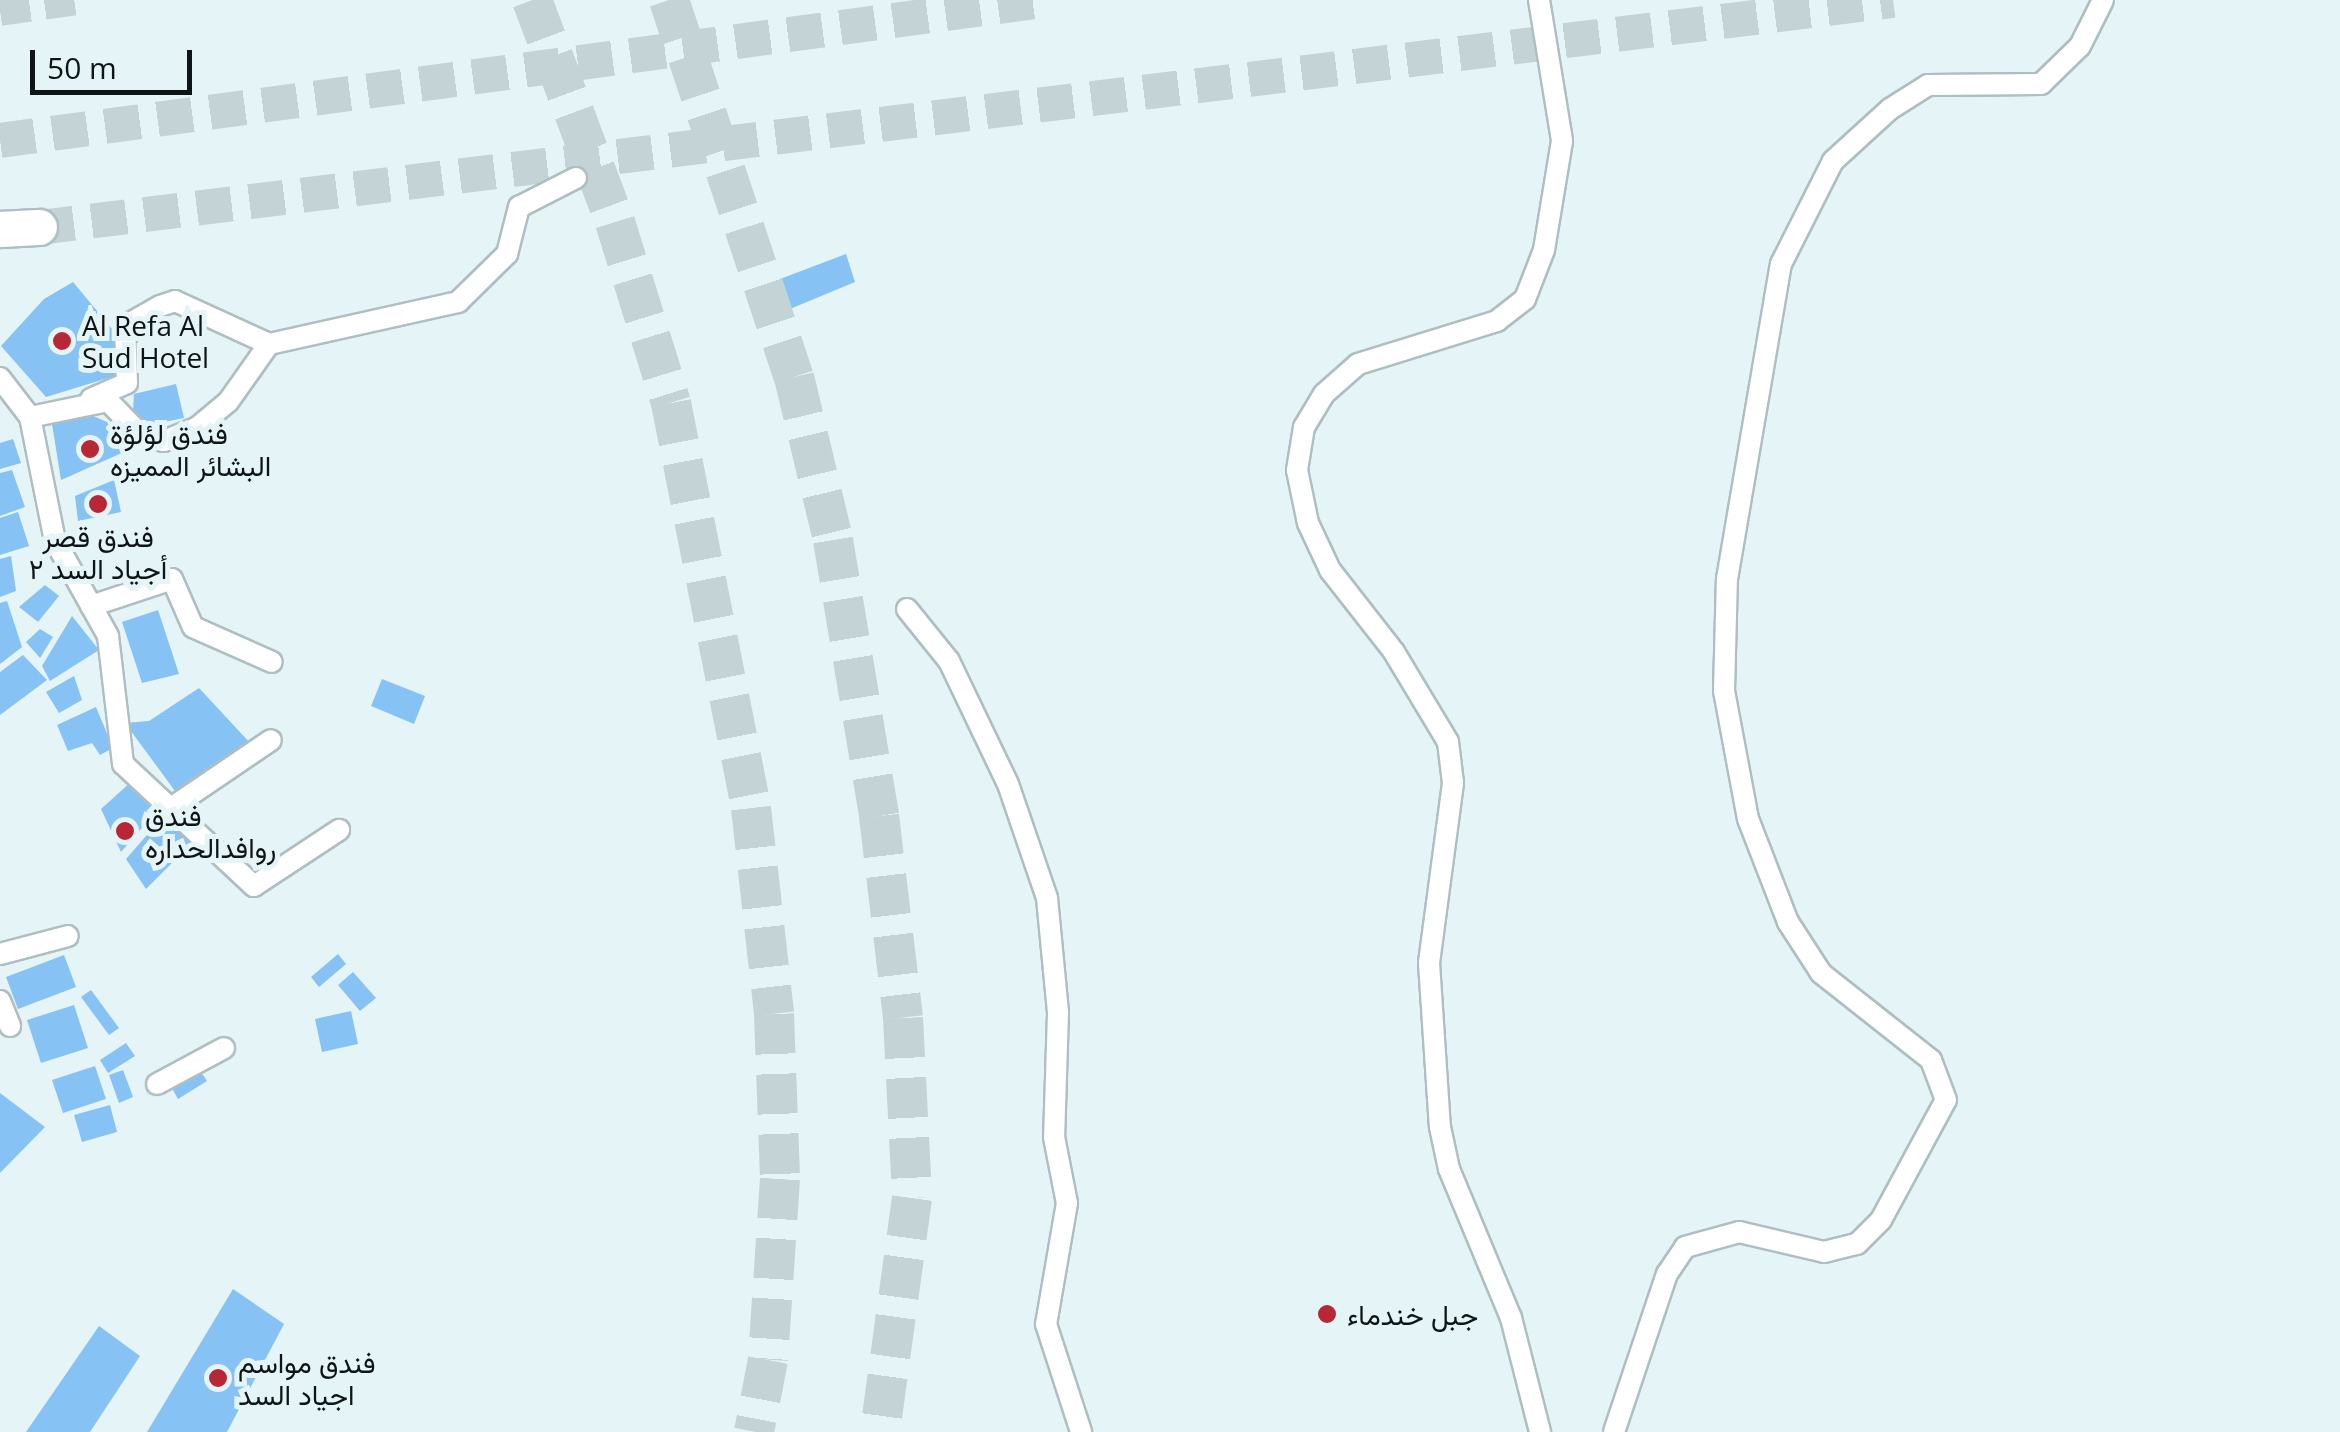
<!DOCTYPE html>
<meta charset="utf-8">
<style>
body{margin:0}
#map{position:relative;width:2340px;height:1432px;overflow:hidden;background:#e4f4f7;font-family:"Open Sans",Vazirmatn,sans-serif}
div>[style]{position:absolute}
.building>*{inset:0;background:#87c2f4}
.secondary-tunnel>*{height:30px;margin-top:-15px;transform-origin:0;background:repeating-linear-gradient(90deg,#c4d3d5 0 30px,transparent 0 45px)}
.trunk-tunnel>*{height:35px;margin-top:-17.5px;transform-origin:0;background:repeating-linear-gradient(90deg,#c4d3d5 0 35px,transparent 0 53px)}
.motorway-tunnel>*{height:40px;margin-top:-20px;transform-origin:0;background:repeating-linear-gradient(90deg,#c4d3d5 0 40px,transparent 0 60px)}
.roads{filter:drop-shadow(2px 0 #afbec1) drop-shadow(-2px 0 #afbec1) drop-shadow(0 2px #afbec1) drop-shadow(0 -2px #afbec1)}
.minor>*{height:20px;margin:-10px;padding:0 10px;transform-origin:10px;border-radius:10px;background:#fff}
.trunk>*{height:35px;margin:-17.5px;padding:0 17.5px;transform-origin:17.5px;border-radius:17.5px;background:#fff}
.dots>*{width:28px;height:28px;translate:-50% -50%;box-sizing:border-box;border:5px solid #e4f4f7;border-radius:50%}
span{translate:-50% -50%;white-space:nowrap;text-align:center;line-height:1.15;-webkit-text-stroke:10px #e4f4f7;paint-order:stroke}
.poi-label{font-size:28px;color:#0f1516}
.left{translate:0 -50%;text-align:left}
.scale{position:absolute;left:30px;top:50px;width:162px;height:45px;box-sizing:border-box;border:5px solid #0f1516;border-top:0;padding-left:12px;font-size:30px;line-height:35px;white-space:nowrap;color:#0f1516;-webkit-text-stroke:8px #e4f4f7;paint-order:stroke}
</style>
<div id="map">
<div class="building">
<div style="clip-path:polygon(846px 254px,855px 282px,790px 309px,780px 279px)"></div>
<div style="clip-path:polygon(73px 282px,117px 335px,118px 375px,46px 397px,1px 346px,44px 299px)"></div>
<div style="clip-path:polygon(176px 384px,184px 418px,149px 425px,133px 411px,134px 394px)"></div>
<div style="clip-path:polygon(91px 415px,107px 422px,124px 452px,61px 480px,52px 424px)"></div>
<div style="clip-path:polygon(13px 439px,21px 463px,0 469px,0 443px)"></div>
<div style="clip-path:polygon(12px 470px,25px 507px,0 516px,0 473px)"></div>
<div style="clip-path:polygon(114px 480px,121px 512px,78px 521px,75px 496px)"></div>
<div style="clip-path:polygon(18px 512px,29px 546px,0 555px,0 518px)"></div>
<div style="clip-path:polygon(11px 556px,16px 591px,0 597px,0 559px)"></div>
<div style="clip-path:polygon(45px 585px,59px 596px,38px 622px,19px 607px)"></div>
<div style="clip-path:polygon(7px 601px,22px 647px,0 664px,0 603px)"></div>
<div style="clip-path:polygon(158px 610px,179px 674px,142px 683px,122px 622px)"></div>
<div style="clip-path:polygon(72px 616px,99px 650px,50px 681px,42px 666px)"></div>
<div style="clip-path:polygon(40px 629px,53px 637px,40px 658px,26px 642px)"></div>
<div style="clip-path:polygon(23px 655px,47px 680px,0 715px,0 672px)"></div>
<div style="clip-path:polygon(74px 676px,82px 700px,59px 713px,46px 692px)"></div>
<div style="clip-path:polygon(382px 679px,425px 696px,414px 724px,371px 706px)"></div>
<div style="clip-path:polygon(199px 688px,251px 744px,175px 791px,125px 723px,149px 721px)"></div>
<div style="clip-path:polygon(96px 707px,113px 748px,100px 755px,92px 743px,68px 751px,57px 725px)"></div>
<div style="clip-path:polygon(132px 781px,159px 808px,121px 852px,101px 809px)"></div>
<div style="clip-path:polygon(167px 812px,193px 842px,146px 889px,126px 859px)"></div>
<div style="clip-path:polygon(338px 954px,346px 964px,319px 987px,311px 977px)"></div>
<div style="clip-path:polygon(64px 955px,76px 987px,18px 1009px,6px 977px)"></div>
<div style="clip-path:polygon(353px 972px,376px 998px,360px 1011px,338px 985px)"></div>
<div style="clip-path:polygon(91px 990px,119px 1028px,109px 1035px,81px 997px)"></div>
<div style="clip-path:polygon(74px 1005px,88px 1048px,41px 1063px,27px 1020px)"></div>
<div style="clip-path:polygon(351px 1011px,358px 1044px,322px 1052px,315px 1019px)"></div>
<div style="clip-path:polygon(126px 1043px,135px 1056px,108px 1073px,100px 1060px)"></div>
<div style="clip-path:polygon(95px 1066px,106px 1099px,63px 1113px,52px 1080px)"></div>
<div style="clip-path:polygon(197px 1066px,207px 1081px,178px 1099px,169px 1083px)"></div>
<div style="clip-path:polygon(123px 1070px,133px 1097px,119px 1103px,109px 1075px)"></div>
<div style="clip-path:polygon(0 1093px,45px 1127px,0 1173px)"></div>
<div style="clip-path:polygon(110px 1105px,117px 1132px,82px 1142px,74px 1115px)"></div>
<div style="clip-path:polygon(233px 1289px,284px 1324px,227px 1432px,147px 1432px)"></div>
<div style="clip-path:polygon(99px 1326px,140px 1356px,90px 1432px,26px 1432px)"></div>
</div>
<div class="secondary-tunnel">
<div style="left:0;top:11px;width:79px;rotate:-8deg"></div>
</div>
<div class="trunk-tunnel">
<div style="left:0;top:140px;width:1052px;rotate:-7.65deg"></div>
<div style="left:39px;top:227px;width:1868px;rotate:-6.98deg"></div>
</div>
<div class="motorway-tunnel">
<div style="left:532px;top:0;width:237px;rotate:69.5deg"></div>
<div style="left:615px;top:222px;width:189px;rotate:72.8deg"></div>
<div style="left:671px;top:403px;width:413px;rotate:78.8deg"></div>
<div style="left:751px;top:808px;width:207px;rotate:83.6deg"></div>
<div style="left:774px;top:1014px;width:165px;rotate:87.9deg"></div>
<div style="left:780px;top:1179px;width:181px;rotate:93.8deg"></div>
<div style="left:768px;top:1360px;width:73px;rotate:101deg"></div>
<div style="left:669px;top:0;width:397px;rotate:71.7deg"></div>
<div style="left:794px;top:377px;width:168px;rotate:76.5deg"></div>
<div style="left:833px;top:540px;width:280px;rotate:80.5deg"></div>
<div style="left:879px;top:816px;width:203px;rotate:83.2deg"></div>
<div style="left:903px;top:1018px;width:180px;rotate:87.1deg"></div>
<div style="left:912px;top:1198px;width:236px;rotate:97.8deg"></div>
</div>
<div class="roads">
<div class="minor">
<div style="left:1539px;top:0;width:143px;rotate:80.7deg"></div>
<div style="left:1562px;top:141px;width:110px;rotate:99.4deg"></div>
<div style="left:1544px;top:250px;width:53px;rotate:111.2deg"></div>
<div style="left:1525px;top:299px;width:36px;rotate:142deg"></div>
<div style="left:1497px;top:321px;width:145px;rotate:162.8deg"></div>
<div style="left:1358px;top:364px;width:45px;rotate:138.6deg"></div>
<div style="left:1324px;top:394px;width:39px;rotate:121deg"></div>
<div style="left:1304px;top:427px;width:44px;rotate:99.2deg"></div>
<div style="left:1297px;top:470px;width:54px;rotate:78.3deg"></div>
<div style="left:1308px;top:523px;width:52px;rotate:64.9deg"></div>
<div style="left:1330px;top:570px;width:104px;rotate:52deg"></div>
<div style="left:1394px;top:652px;width:105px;rotate:59deg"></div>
<div style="left:1448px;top:742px;width:41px;rotate:83deg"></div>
<div style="left:1453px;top:783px;width:182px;rotate:97.6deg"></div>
<div style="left:1429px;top:963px;width:164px;rotate:86.2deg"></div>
<div style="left:1440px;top:1127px;width:43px;rotate:77.9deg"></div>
<div style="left:1449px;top:1169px;width:161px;rotate:67.4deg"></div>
<div style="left:1511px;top:1318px;width:118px;rotate:75.7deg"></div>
<div style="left:0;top:378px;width:49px;rotate:52.4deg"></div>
<div style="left:30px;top:417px;width:126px;rotate:78.6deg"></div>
<div style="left:55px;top:541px;width:109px;rotate:60.8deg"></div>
<div style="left:108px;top:636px;width:129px;rotate:83.3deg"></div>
<div style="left:123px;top:764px;width:179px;rotate:43deg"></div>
<div style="left:254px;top:886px;width:102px;rotate:-33.4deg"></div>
<div style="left:91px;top:399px;width:39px;rotate:-24deg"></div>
<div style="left:127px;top:383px;width:57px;rotate:-92deg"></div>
<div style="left:125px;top:326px;width:40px;rotate:-29.7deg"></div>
<div style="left:160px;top:306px;width:16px;rotate:-18deg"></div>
<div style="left:175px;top:301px;width:103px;rotate:24.6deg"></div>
<div style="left:30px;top:417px;width:80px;rotate:-11.6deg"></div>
<div style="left:108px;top:401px;width:50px;rotate:45.8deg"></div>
<div style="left:143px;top:437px;width:21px;rotate:11deg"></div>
<div style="left:164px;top:441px;width:37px;rotate:-22deg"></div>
<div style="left:198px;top:427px;width:39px;rotate:-40deg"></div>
<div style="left:228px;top:402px;width:71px;rotate:-54.7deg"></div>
<div style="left:269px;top:344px;width:194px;rotate:-12.5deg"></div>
<div style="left:458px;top:302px;width:69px;rotate:-44.4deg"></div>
<div style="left:507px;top:254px;width:49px;rotate:-75.7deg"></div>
<div style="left:519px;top:207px;width:64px;rotate:-27deg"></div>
<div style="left:91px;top:606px;width:85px;rotate:-18.4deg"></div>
<div style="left:172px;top:579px;width:52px;rotate:66.4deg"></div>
<div style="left:193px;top:627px;width:86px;rotate:23.9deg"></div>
<div style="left:907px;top:609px;width:67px;rotate:51.1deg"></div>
<div style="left:949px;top:661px;width:136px;rotate:64.4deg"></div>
<div style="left:1008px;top:784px;width:120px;rotate:71.1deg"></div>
<div style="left:1047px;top:898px;width:116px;rotate:84.5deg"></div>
<div style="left:1058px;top:1013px;width:124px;rotate:91.8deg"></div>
<div style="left:1054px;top:1137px;width:67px;rotate:78.9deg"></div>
<div style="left:1067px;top:1203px;width:123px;rotate:99.8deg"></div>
<div style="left:1046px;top:1324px;width:114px;rotate:72deg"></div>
<div style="left:174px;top:806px;width:117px;rotate:-34.2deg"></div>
<div style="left:0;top:954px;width:70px;rotate:-14.8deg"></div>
<div style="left:0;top:1001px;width:27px;rotate:68deg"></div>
<div style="left:157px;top:1084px;width:76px;rotate:-28.2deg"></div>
<div style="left:1614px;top:1432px;width:167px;rotate:-71.5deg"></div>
<div style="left:1667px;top:1274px;width:32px;rotate:-56deg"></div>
<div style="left:1685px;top:1247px;width:56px;rotate:-15.5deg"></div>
<div style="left:1739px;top:1232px;width:87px;rotate:13.2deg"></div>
<div style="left:1824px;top:1252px;width:34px;rotate:-14deg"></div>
<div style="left:1857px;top:1244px;width:34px;rotate:-45deg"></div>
<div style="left:1881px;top:1220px;width:136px;rotate:-61.6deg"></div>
<div style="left:1946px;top:1100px;width:43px;rotate:-110.6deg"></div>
<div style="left:1931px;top:1060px;width:140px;rotate:-141.7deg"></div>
<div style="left:1821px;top:973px;width:61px;rotate:-122.9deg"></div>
<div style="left:1788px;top:922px;width:110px;rotate:-111.2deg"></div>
<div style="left:1748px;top:819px;width:130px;rotate:-100.6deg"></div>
<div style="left:1724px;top:691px;width:112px;rotate:-88.5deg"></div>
<div style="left:1727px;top:579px;width:320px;rotate:-80.3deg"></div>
<div style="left:1781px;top:264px;width:115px;rotate:-63.2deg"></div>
<div style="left:1833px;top:161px;width:77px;rotate:-42.4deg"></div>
<div style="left:1890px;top:109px;width:45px;rotate:-32.3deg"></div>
<div style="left:1928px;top:85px;width:113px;rotate:-0.5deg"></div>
<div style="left:2041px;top:84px;width:54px;rotate:-44.3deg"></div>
<div style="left:2080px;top:46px;width:51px;rotate:-63.4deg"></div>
</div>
<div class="trunk">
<div style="left:0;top:229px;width:39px;rotate:-3deg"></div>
</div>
</div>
<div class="dots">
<div style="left:62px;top:341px;background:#b82735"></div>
<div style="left:90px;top:449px;background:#b82735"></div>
<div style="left:98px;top:504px;background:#b82735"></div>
<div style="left:125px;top:831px;background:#b82735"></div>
<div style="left:1327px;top:1314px;background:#b82735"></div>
<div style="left:218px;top:1378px;background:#b82735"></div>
</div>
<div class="poi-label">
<span class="left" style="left:82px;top:341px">Al Refa Al<br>Sud Hotel</span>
<span class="left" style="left:110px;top:449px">فندق لؤلؤة<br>البشائر المميزه</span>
<span style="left:98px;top:552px">فندق قصر<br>أجياد السد ٢</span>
<span class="left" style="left:145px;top:831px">فندق<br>روافدالحدارہ</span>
<span class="left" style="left:1347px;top:1314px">جبل خندماء</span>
<span class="left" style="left:238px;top:1378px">فندق مواسم<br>اجياد السد</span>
</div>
<div class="scale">50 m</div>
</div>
